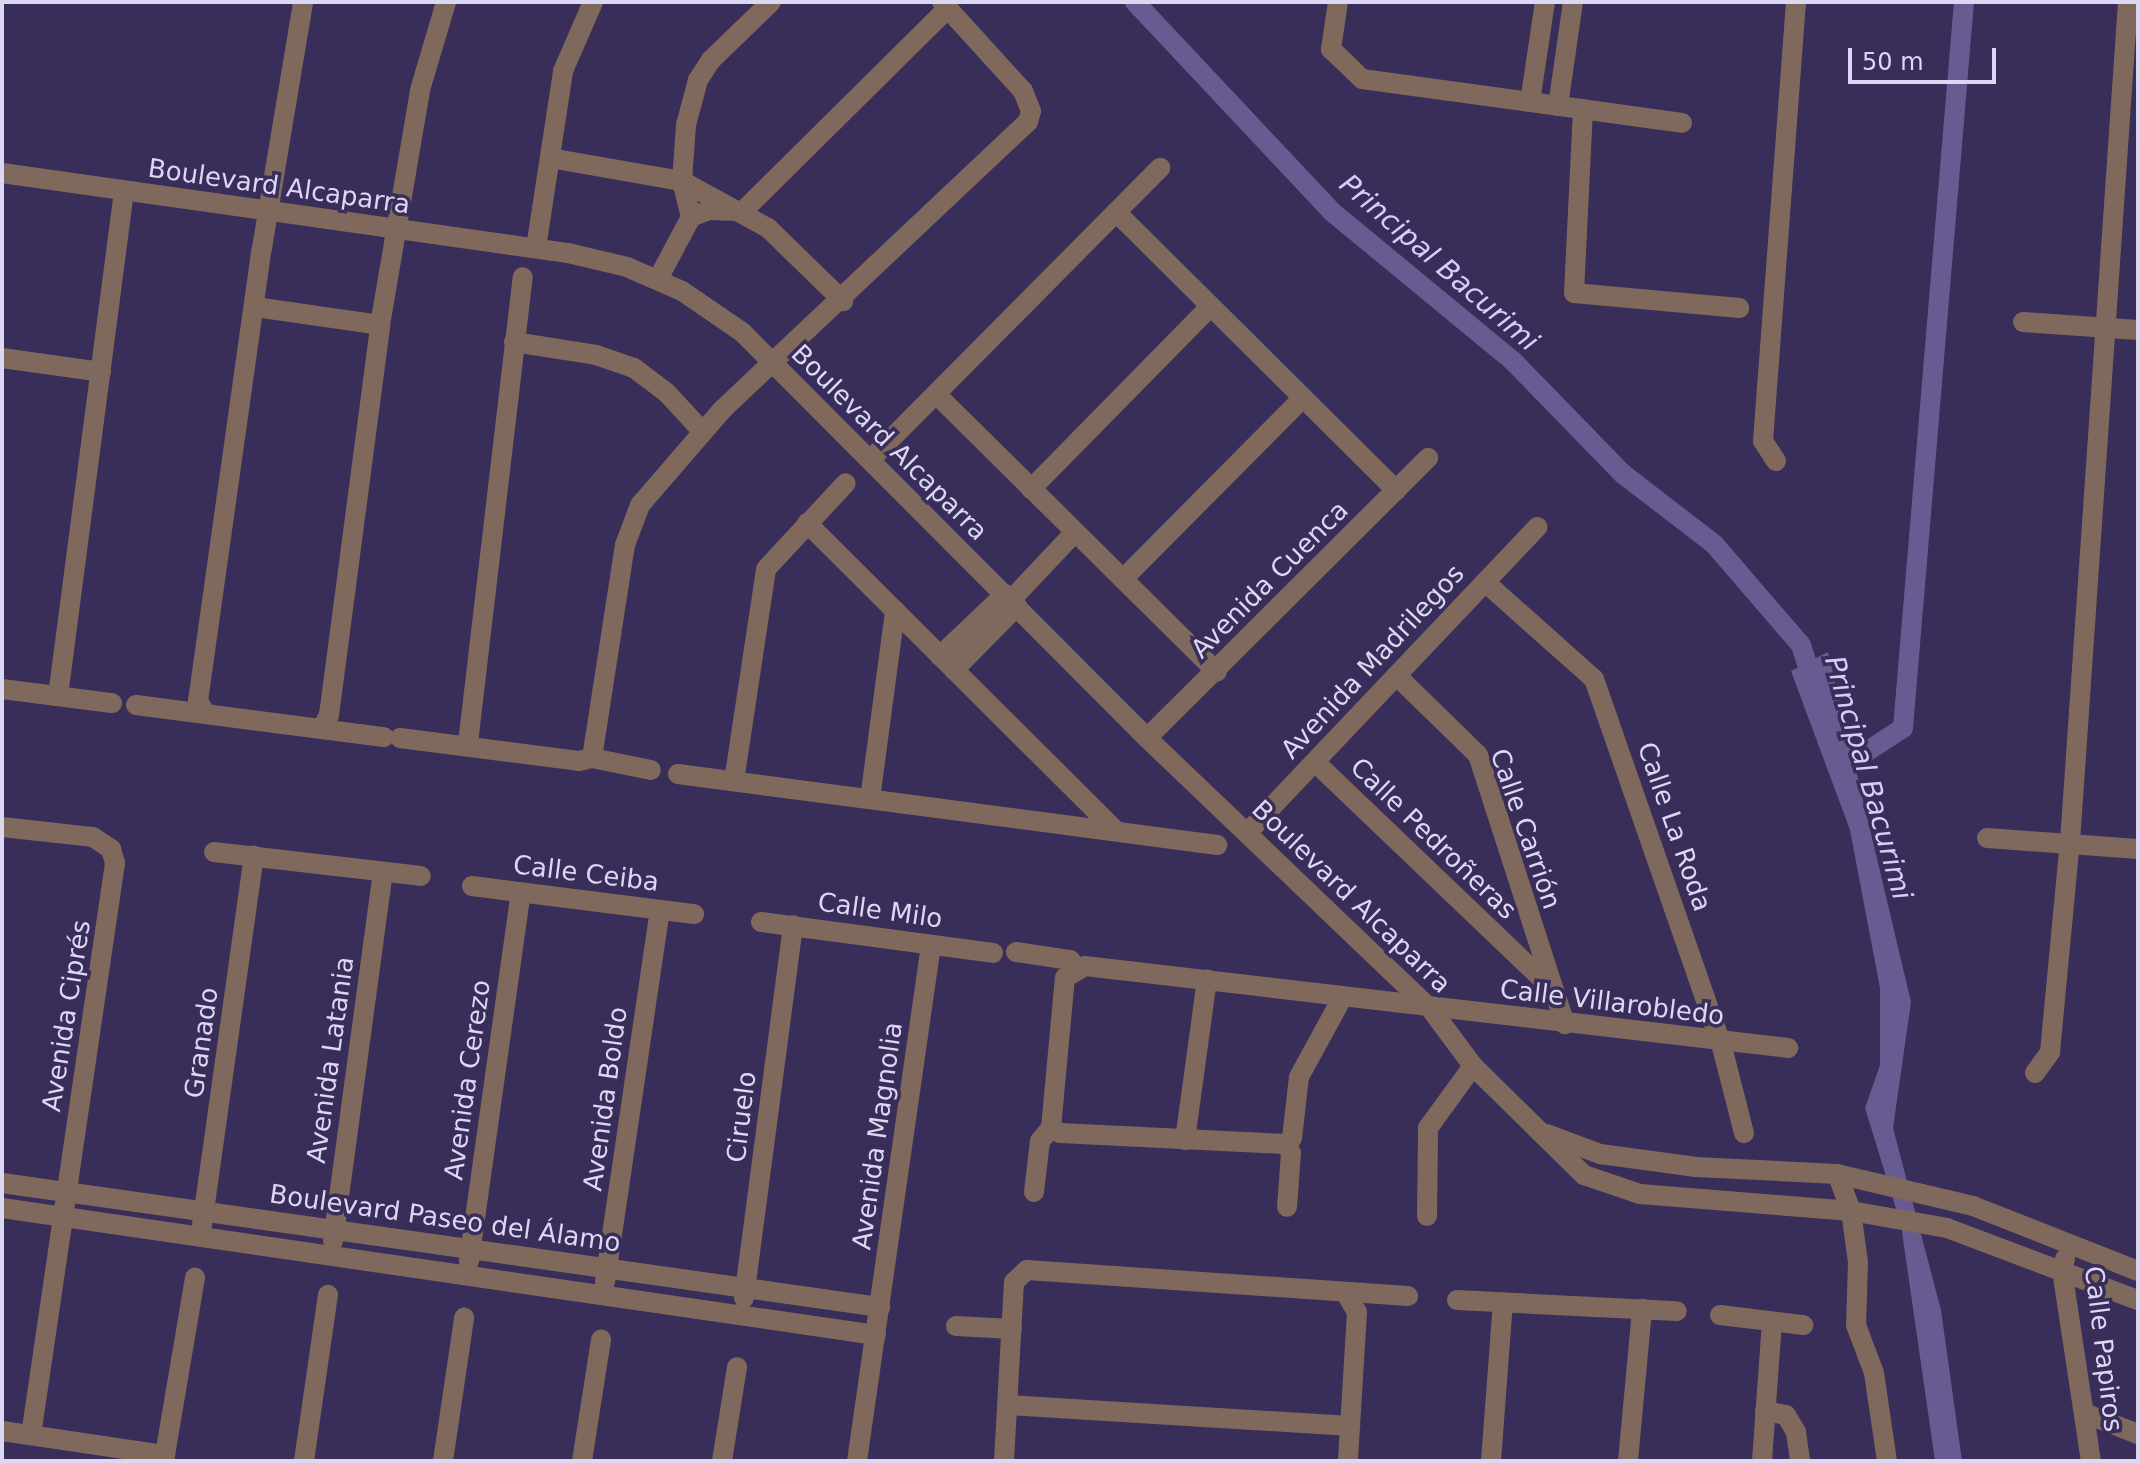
<!DOCTYPE html>
<meta charset="utf-8">
<style>
body{margin:0}
#map{position:relative;width:2140px;height:1463px;overflow:hidden;background:#392d59;font-family:"DejaVu Sans",sans-serif}
div>[style]{position:absolute}
.water>*{inset:0;background:#685b91}
.canal>*{height:20px;margin:-10px;padding:0 10px;transform-origin:10px;border-radius:10px;background:#685b91}
.minor>*{height:20px;margin:-10px;padding:0 10px;transform-origin:10px;border-radius:10px;background:#7f695c}
span{translate:-50% -50%;white-space:nowrap;text-align:center;line-height:1.15;-webkit-text-stroke:7px #392d59;paint-order:stroke}
.street-label{font-size:26px;color:#dcd7f3}
.water-label{font-size:28px;color:#d6ccfe;font-style:italic}
.frame{position:absolute;inset:0;border:4px solid #dcd7f3;pointer-events:none}
.scale{position:absolute;left:1848px;top:48px;width:148px;height:36px;box-sizing:border-box;border:4px solid #dcd7f3;border-top:0;padding-left:10px;font-size:24px;line-height:28px;white-space:nowrap;color:#dcd7f3;-webkit-text-stroke:6px #392d59;paint-order:stroke}
</style>
<div id="map">
<div class="water">
<div style="clip-path:polygon(1828px 652px,1911px 1002px,1893px 1128px,1941px 1310px,1962px 1461px,1935px 1461px,1901px 1225px,1865px 1108px,1880px 1065px,1880px 988px,1850px 830px,1791px 671px)"></div>
</div>
<div class="canal">
<div style="left:1135px;top:2px;width:287px;rotate:46.8deg"></div>
<div style="left:1331px;top:211px;width:236px;rotate:39.5deg"></div>
<div style="left:1513px;top:361px;width:158px;rotate:45.8deg"></div>
<div style="left:1623px;top:474px;width:115px;rotate:37.6deg"></div>
<div style="left:1714px;top:544px;width:133px;rotate:49.3deg"></div>
<div style="left:1801px;top:645px;width:43px;rotate:72.4deg"></div>
<div style="left:1840px;top:769px;width:75px;rotate:-33.1deg"></div>
<div style="left:1903px;top:728px;width:729px;rotate:-85.2deg"></div>
</div>
<div class="minor">
<div style="left:1338px;top:2px;width:48px;rotate:98.5deg"></div>
<div style="left:1331px;top:49px;width:43px;rotate:44.1deg"></div>
<div style="left:1362px;top:79px;width:323px;rotate:7.8deg"></div>
<div style="left:1530px;top:102px;width:101px;rotate:-81.5deg"></div>
<div style="left:1558px;top:106px;width:105px;rotate:-81.8deg"></div>
<div style="left:1583px;top:109px;width:184px;rotate:92.8deg"></div>
<div style="left:1574px;top:293px;width:166px;rotate:5.2deg"></div>
<div style="left:550px;top:158px;width:134px;rotate:9.9deg"></div>
<div style="left:682px;top:181px;width:98px;rotate:28.7deg"></div>
<div style="left:768px;top:228px;width:105px;rotate:44.2deg"></div>
<div style="left:2px;top:173px;width:572px;rotate:8.05deg"></div>
<div style="left:568px;top:253px;width:61px;rotate:13.3deg"></div>
<div style="left:627px;top:267px;width:60px;rotate:23.6deg"></div>
<div style="left:682px;top:291px;width:73px;rotate:34.3deg"></div>
<div style="left:742px;top:332px;width:573px;rotate:45.07deg"></div>
<div style="left:1147px;top:738px;width:391px;rotate:43.7deg"></div>
<div style="left:1430px;top:1008px;width:72px;rotate:53.4deg"></div>
<div style="left:1473px;top:1066px;width:156px;rotate:44.5deg"></div>
<div style="left:1584px;top:1175px;width:59px;rotate:18.7deg"></div>
<div style="left:1640px;top:1194px;width:212px;rotate:4.6deg"></div>
<div style="left:1851px;top:1211px;width:97px;rotate:10deg"></div>
<div style="left:1947px;top:1228px;width:204px;rotate:20.7deg"></div>
<div style="left:1116px;top:212px;width:395px;rotate:44.8deg"></div>
<div style="left:691px;top:217px;width:19px;rotate:-21deg"></div>
<div style="left:709px;top:210px;width:34px;rotate:2deg"></div>
<div style="left:743px;top:211px;width:289px;rotate:-44.7deg"></div>
<div style="left:536px;top:248px;width:179px;rotate:-81.3deg"></div>
<div style="left:563px;top:71px;width:75px;rotate:-66.5deg"></div>
<div style="left:658px;top:279px;width:70px;rotate:-62deg"></div>
<div style="left:691px;top:217px;width:37px;rotate:-104deg"></div>
<div style="left:682px;top:181px;width:56px;rotate:-85.9deg"></div>
<div style="left:686px;top:125px;width:47px;rotate:-75.1deg"></div>
<div style="left:698px;top:80px;width:24px;rotate:-57deg"></div>
<div style="left:711px;top:60px;width:83px;rotate:-44deg"></div>
<div style="left:255px;top:307px;width:126px;rotate:8.2deg"></div>
<div style="left:2023px;top:322px;width:115px;rotate:4deg"></div>
<div style="left:514px;top:342px;width:83px;rotate:9deg"></div>
<div style="left:596px;top:355px;width:40px;rotate:18.9deg"></div>
<div style="left:634px;top:368px;width:41px;rotate:37.1deg"></div>
<div style="left:667px;top:393px;width:53px;rotate:47.3deg"></div>
<div style="left:2px;top:358px;width:100px;rotate:8deg"></div>
<div style="left:936px;top:394px;width:395px;rotate:44.7deg"></div>
<div style="left:870px;top:460px;width:412px;rotate:-45.2deg"></div>
<div style="left:1776px;top:461px;width:24px;rotate:-123deg"></div>
<div style="left:1763px;top:441px;width:440px;rotate:-85.7deg"></div>
<div style="left:1031px;top:489px;width:255px;rotate:-45.5deg"></div>
<div style="left:807px;top:523px;width:436px;rotate:44.9deg"></div>
<div style="left:1123px;top:579px;width:255px;rotate:-45.2deg"></div>
<div style="left:1485px;top:582px;width:146px;rotate:41.7deg"></div>
<div style="left:1594px;top:679px;width:386px;rotate:70.8deg"></div>
<div style="left:1721px;top:1043px;width:93px;rotate:75.7deg"></div>
<div style="left:1011px;top:600px;width:93px;rotate:-46.7deg"></div>
<div style="left:940px;top:656px;width:90px;rotate:-43.6deg"></div>
<div style="left:954px;top:670px;width:90px;rotate:-45.5deg"></div>
<div style="left:1397px;top:676px;width:113px;rotate:44.3deg"></div>
<div style="left:1478px;top:755px;width:283px;rotate:72.1deg"></div>
<div style="left:2px;top:689px;width:111px;rotate:7.3deg"></div>
<div style="left:58px;top:696px;width:509px;rotate:-82.55deg"></div>
<div style="left:136px;top:705px;width:250px;rotate:7.4deg"></div>
<div style="left:204px;top:711px;width:12px;rotate:-121deg"></div>
<div style="left:198px;top:701px;width:457px;rotate:-82deg"></div>
<div style="left:262px;top:248px;width:249px;rotate:-80.5deg"></div>
<div style="left:322px;top:728px;width:15px;rotate:-62deg"></div>
<div style="left:329px;top:715px;width:393px;rotate:-82.5deg"></div>
<div style="left:380px;top:325px;width:238px;rotate:-80.3deg"></div>
<div style="left:420px;top:90px;width:92px;rotate:-73.5deg"></div>
<div style="left:400px;top:738px;width:180px;rotate:7.3deg"></div>
<div style="left:579px;top:761px;width:13px;rotate:-13deg"></div>
<div style="left:592px;top:758px;width:60px;rotate:11.5deg"></div>
<div style="left:1147px;top:738px;width:397px;rotate:-44.9deg"></div>
<div style="left:468px;top:743px;width:469px;rotate:-83.3deg"></div>
<div style="left:592px;top:758px;width:216px;rotate:-81.2deg"></div>
<div style="left:625px;top:545px;width:43px;rotate:-69.4deg"></div>
<div style="left:640px;top:505px;width:127px;rotate:-49.2deg"></div>
<div style="left:723px;top:409px;width:419px;rotate:-43.3deg"></div>
<div style="left:1028px;top:122px;width:11px;rotate:-75deg"></div>
<div style="left:1031px;top:111px;width:22px;rotate:-112deg"></div>
<div style="left:1023px;top:91px;width:120px;rotate:-132.3deg"></div>
<div style="left:1315px;top:762px;width:324px;rotate:43.7deg"></div>
<div style="left:678px;top:774px;width:544px;rotate:7.5deg"></div>
<div style="left:734px;top:781px;width:214px;rotate:-81.4deg"></div>
<div style="left:766px;top:569px;width:117px;rotate:-47.1deg"></div>
<div style="left:870px;top:799px;width:190px;rotate:-82.4deg"></div>
<div style="left:2px;top:827px;width:92px;rotate:6.3deg"></div>
<div style="left:93px;top:837px;width:22px;rotate:34deg"></div>
<div style="left:111px;top:849px;width:15px;rotate:74deg"></div>
<div style="left:115px;top:863px;width:578px;rotate:98.35deg"></div>
<div style="left:1247px;top:833px;width:422px;rotate:-46.5deg"></div>
<div style="left:1987px;top:838px;width:151px;rotate:4.2deg"></div>
<div style="left:214px;top:852px;width:208px;rotate:6.6deg"></div>
<div style="left:472px;top:886px;width:224px;rotate:7.2deg"></div>
<div style="left:761px;top:922px;width:234px;rotate:7.6deg"></div>
<div style="left:1016px;top:952px;width:55px;rotate:8.4deg"></div>
<div style="left:1070px;top:960px;width:11px;rotate:49deg"></div>
<div style="left:2035px;top:1073px;width:26px;rotate:-54deg"></div>
<div style="left:2050px;top:1052px;width:211px;rotate:-84.6deg"></div>
<div style="left:2070px;top:842px;width:842px;rotate:-86.05deg"></div>
<div style="left:1051px;top:1128px;width:151px;rotate:-84.7deg"></div>
<div style="left:1065px;top:978px;width:23px;rotate:-31deg"></div>
<div style="left:1085px;top:966px;width:708px;rotate:6.65deg"></div>
<div style="left:1051px;top:1128px;width:10px;rotate:29deg"></div>
<div style="left:1060px;top:1133px;width:226px;rotate:2.8deg"></div>
<div style="left:1286px;top:1144px;width:8px;rotate:-45deg"></div>
<div style="left:1292px;top:1138px;width:61px;rotate:-83.5deg"></div>
<div style="left:1299px;top:1077px;width:90px;rotate:-61.4deg"></div>
<div style="left:1547px;top:1134px;width:57px;rotate:20.7deg"></div>
<div style="left:1600px;top:1154px;width:97px;rotate:7.7deg"></div>
<div style="left:1696px;top:1167px;width:141px;rotate:2.8deg"></div>
<div style="left:1837px;top:1174px;width:140px;rotate:13.2deg"></div>
<div style="left:1973px;top:1206px;width:177px;rotate:21.5deg"></div>
<div style="left:1185px;top:1140px;width:162px;rotate:-82.2deg"></div>
<div style="left:1286px;top:1144px;width:10px;rotate:61deg"></div>
<div style="left:1291px;top:1153px;width:54px;rotate:94.2deg"></div>
<div style="left:1837px;top:1174px;width:40px;rotate:69deg"></div>
<div style="left:1851px;top:1211px;width:51px;rotate:82.2deg"></div>
<div style="left:1858px;top:1262px;width:63px;rotate:91.8deg"></div>
<div style="left:1856px;top:1325px;width:51px;rotate:69.4deg"></div>
<div style="left:1874px;top:1373px;width:89px;rotate:81.6deg"></div>
<div style="left:2px;top:1183px;width:887px;rotate:8.04deg"></div>
<div style="left:1034px;top:1192px;width:51px;rotate:-83.3deg"></div>
<div style="left:1040px;top:1141px;width:17px;rotate:-50deg"></div>
<div style="left:2px;top:1208px;width:883px;rotate:8.27deg"></div>
<div style="left:1427px;top:1216px;width:88px;rotate:-89.3deg"></div>
<div style="left:1428px;top:1128px;width:77px;rotate:-54deg"></div>
<div style="left:202px;top:1225px;width:373px;rotate:-82deg"></div>
<div style="left:333px;top:1241px;width:372px;rotate:-82.3deg"></div>
<div style="left:2065px;top:1259px;width:11px;rotate:105deg"></div>
<div style="left:2062px;top:1270px;width:193px;rotate:81.4deg"></div>
<div style="left:469px;top:1261px;width:372px;rotate:-82deg"></div>
<div style="left:605px;top:1282px;width:376px;rotate:-81.6deg"></div>
<div style="left:1347px;top:1295px;width:20px;rotate:60deg"></div>
<div style="left:1357px;top:1312px;width:149px;rotate:93.5deg"></div>
<div style="left:744px;top:1298px;width:376px;rotate:-82.5deg"></div>
<div style="left:1457px;top:1300px;width:220px;rotate:2.9deg"></div>
<div style="left:1720px;top:1315px;width:84px;rotate:6.9deg"></div>
<div style="left:956px;top:1326px;width:56px;rotate:3.1deg"></div>
<div style="left:1008px;top:1405px;width:343px;rotate:3.5deg"></div>
<div style="left:1765px;top:1411px;width:21px;rotate:11deg"></div>
<div style="left:1786px;top:1415px;width:20px;rotate:60deg"></div>
<div style="left:1796px;top:1432px;width:29px;rotate:82deg"></div>
<div style="left:2084px;top:1413px;width:58px;rotate:21.3deg"></div>
<div style="left:2px;top:1431px;width:165px;rotate:8.4deg"></div>
<div style="left:164px;top:1461px;width:186px;rotate:-80.4deg"></div>
<div style="left:304px;top:1461px;width:168px;rotate:-81.8deg"></div>
<div style="left:443px;top:1461px;width:145px;rotate:-81.6deg"></div>
<div style="left:582px;top:1461px;width:123px;rotate:-81.1deg"></div>
<div style="left:722px;top:1461px;width:95px;rotate:-80.9deg"></div>
<div style="left:857px;top:1461px;width:521px;rotate:-81.84deg"></div>
<div style="left:1004px;top:1461px;width:179px;rotate:-86.8deg"></div>
<div style="left:1014px;top:1282px;width:18px;rotate:-43deg"></div>
<div style="left:1027px;top:1270px;width:382px;rotate:3.9deg"></div>
<div style="left:1491px;top:1461px;width:159px;rotate:-85.7deg"></div>
<div style="left:1628px;top:1461px;width:153px;rotate:-84.7deg"></div>
<div style="left:1762px;top:1461px;width:140px;rotate:-85.9deg"></div>
</div>
<div class="street-label">
<span style="left:279px;top:187px;rotate:8deg">Boulevard Alcaparra</span>
<span style="left:889px;top:443px;rotate:45deg">Boulevard Alcaparra</span>
<span style="left:1270px;top:580px;rotate:-45deg">Avenida Cuenca</span>
<span style="left:1373px;top:662px;rotate:-47deg">Avenida Madrilegos</span>
<span style="left:1674px;top:827px;rotate:71deg">Calle La Roda</span>
<span style="left:1525px;top:829px;rotate:71deg">Calle Carrión</span>
<span style="left:1433px;top:839px;rotate:44deg">Calle Pedroñeras</span>
<span style="left:586px;top:874px;rotate:7deg">Calle Ceiba</span>
<span style="left:1351px;top:897px;rotate:44deg">Boulevard Alcaparra</span>
<span style="left:880px;top:911px;rotate:8deg">Calle Milo</span>
<span style="left:1612px;top:1003px;rotate:7deg">Calle Villarobledo</span>
<span style="left:67px;top:1016px;rotate:-81deg">Avenida Ciprés</span>
<span style="left:202px;top:1043px;rotate:-82deg">Granado</span>
<span style="left:331px;top:1060px;rotate:-82deg">Avenida Latania</span>
<span style="left:468px;top:1080px;rotate:-82deg">Avenida Cerezo</span>
<span style="left:606px;top:1099px;rotate:-82deg">Avenida Boldo</span>
<span style="left:742px;top:1117px;rotate:-83deg">Ciruelo</span>
<span style="left:878px;top:1136px;rotate:-82deg">Avenida Magnolia</span>
<span style="left:445px;top:1219px;rotate:8deg">Boulevard Paseo del Álamo</span>
<span style="left:2103px;top:1349px;rotate:83deg">Calle Papiros</span>
</div>
<div class="water-label">
<span style="left:1439px;top:263px;rotate:41deg">Principal Bacurimi</span>
<span style="left:1868px;top:778px;rotate:74deg">Principal Bacurimi</span>
</div>
<div class="frame"></div>
<div class="scale">50 m</div>
</div>
